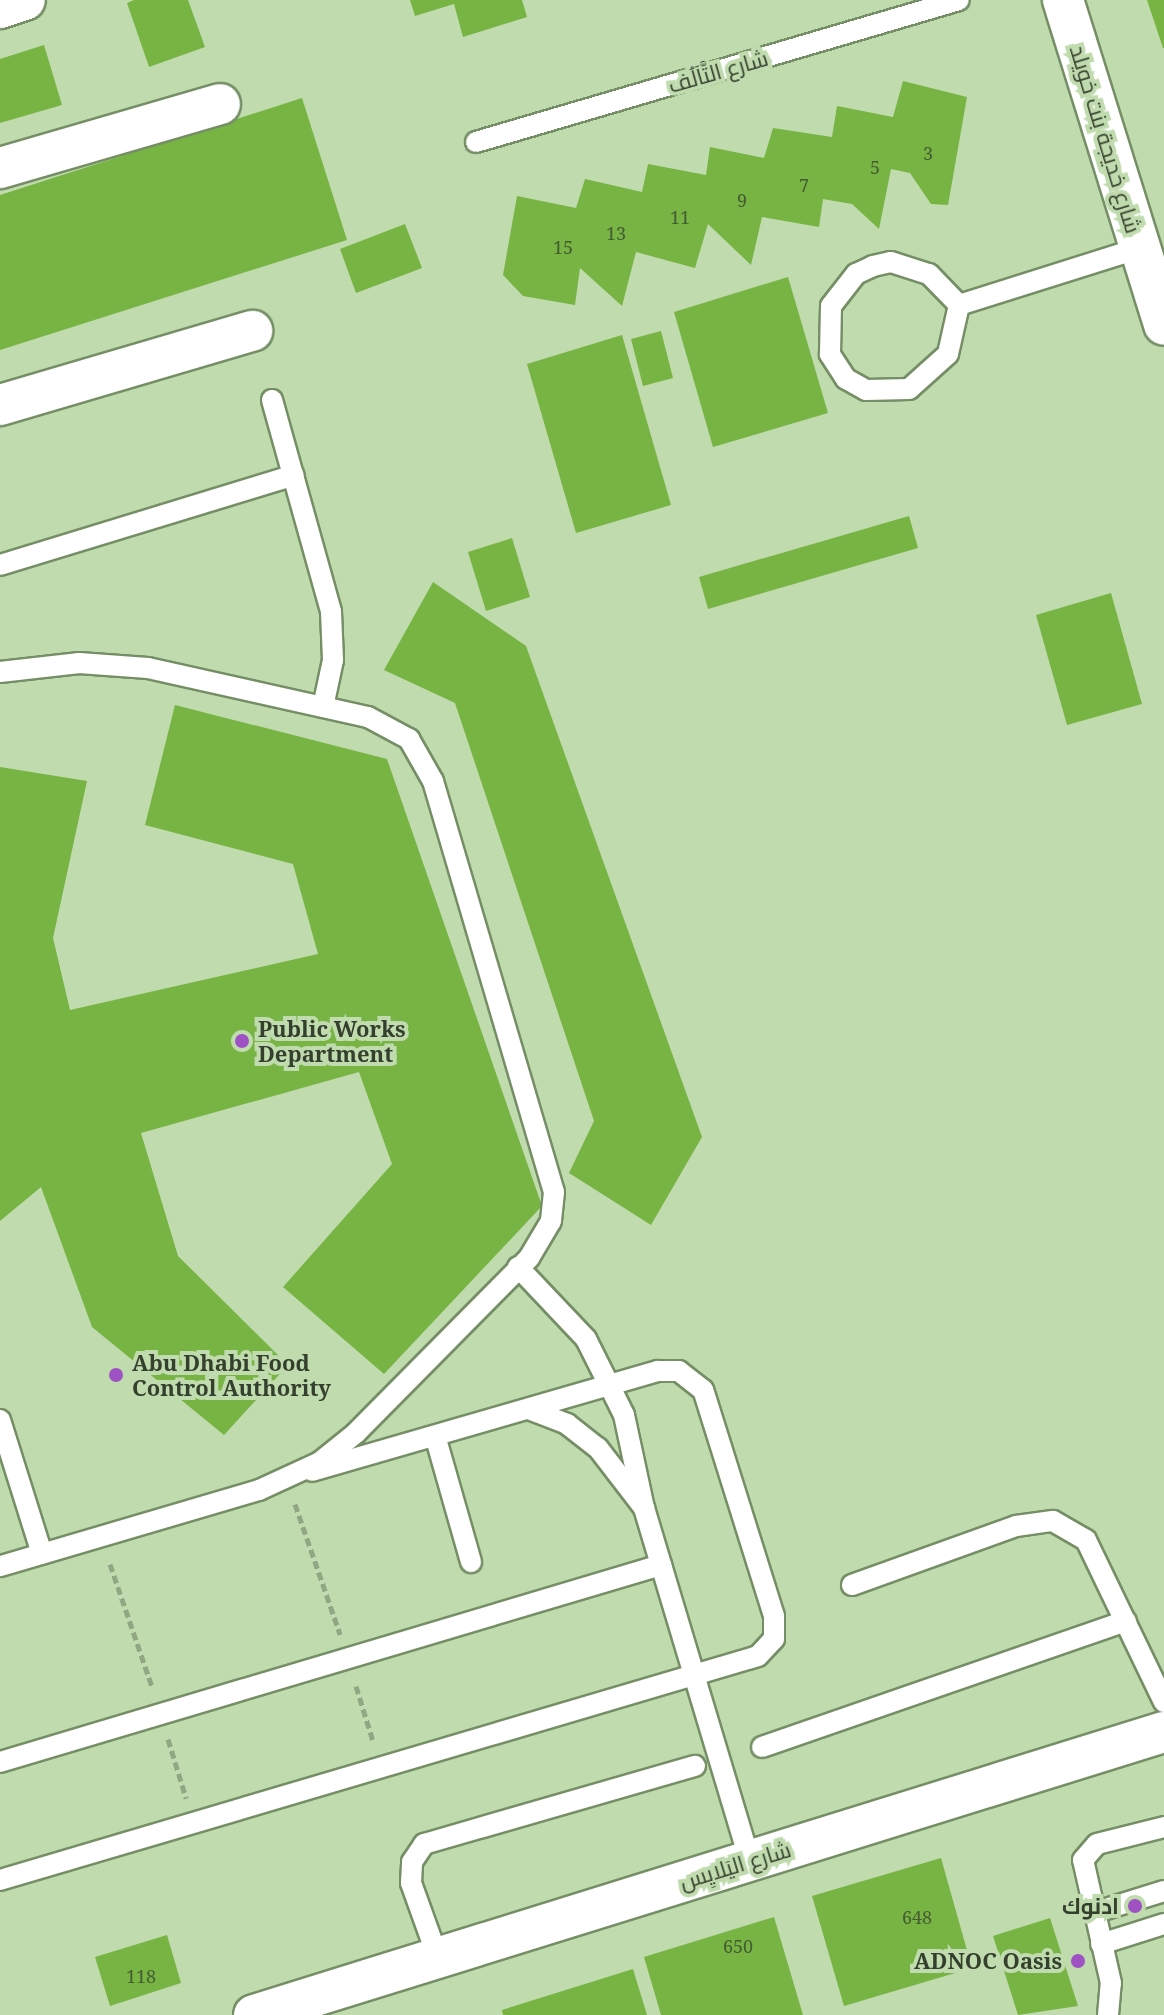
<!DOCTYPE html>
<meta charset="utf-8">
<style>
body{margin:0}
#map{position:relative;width:1164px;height:2015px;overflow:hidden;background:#c0dbae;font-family:"Noto Serif",Cairo,serif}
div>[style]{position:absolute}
.building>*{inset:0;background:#77b443}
.path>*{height:5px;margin-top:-2.5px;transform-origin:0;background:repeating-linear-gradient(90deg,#91a783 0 8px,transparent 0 12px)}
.roads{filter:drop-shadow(2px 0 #758e65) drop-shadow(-2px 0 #758e65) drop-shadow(0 2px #758e65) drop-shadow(0 -2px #758e65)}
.service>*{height:20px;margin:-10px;padding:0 10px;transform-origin:10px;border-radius:10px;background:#fff}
.minor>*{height:40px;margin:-20px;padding:0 20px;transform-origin:20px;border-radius:20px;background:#fff}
.dots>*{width:22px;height:22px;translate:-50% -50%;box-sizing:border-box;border:4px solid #c0dbae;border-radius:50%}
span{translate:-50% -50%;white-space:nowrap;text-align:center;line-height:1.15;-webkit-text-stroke:8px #c0dbae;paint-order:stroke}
.number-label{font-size:18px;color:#455c32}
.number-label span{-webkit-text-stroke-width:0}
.street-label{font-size:22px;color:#343f2d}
.poi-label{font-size:22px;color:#343f2d;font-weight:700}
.left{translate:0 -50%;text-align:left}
.right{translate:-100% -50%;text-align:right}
</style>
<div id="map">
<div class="building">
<div style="clip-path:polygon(134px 0,188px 0,205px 47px,149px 67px,127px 3px)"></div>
<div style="clip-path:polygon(410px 0,522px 0,527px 17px,463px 37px,454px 4px,415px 16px)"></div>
<div style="clip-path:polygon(1147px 0,1164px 0,1164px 48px,1163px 48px)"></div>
<div style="clip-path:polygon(44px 45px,62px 105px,0 123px,0 59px)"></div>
<div style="clip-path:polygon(903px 81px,967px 97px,948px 205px,931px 204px,910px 173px,891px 169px,879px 229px,852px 204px,823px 199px,819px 227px,762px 217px,751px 265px,708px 224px,695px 268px,636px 252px,622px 306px,580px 268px,575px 305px,523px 296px,503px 275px,517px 196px,576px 208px,585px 179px,642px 192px,648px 164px,706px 175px,710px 147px,764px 158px,773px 128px,832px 137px,837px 106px,893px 117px)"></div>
<div style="clip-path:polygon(302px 98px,347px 240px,0 350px,0 195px)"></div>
<div style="clip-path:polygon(405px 224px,422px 268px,356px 293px,340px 249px)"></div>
<div style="clip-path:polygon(788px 277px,828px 413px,713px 447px,674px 312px)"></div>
<div style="clip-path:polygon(661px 331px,673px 378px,643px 386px,631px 339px)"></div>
<div style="clip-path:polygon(622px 335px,671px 505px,576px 533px,527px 364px)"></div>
<div style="clip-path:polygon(909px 516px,918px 548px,708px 609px,699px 577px)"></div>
<div style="clip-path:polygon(512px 538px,530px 597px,486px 611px,468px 552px)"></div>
<div style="clip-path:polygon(433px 582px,526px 646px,702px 1137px,651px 1225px,569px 1173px,594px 1121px,455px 703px,384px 670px)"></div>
<div style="clip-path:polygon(1111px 593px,1142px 704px,1067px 725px,1036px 615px)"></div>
<div style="clip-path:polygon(175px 705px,387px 759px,542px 1206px,384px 1374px,283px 1287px,392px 1164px,359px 1072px,141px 1133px,178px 1256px,288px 1365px,224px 1435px,92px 1327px,41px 1187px,0 1221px,0 767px,87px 781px,53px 938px,70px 1010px,318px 954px,293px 864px,145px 825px)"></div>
<div style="clip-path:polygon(941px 1858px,972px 1968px,844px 2006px,812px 1896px)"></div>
<div style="clip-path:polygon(774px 1917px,803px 2015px,661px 2015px,644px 1957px)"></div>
<div style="clip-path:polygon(1050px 1918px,1078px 2006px,1018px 2015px,993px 1936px)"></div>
<div style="clip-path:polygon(167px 1935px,181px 1983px,110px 2006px,95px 1957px)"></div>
<div style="clip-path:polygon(633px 1969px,647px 2015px,503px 2015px,502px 2010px)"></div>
</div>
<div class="path">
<div style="left:295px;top:1504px;width:138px;rotate:70.9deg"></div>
<div style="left:110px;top:1564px;width:130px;rotate:71.1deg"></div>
<div style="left:356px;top:1686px;width:58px;rotate:72.8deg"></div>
<div style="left:168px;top:1739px;width:62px;rotate:73deg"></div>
</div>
<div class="roads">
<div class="service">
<div style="left:476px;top:142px;width:503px;rotate:-16.38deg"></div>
<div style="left:959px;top:305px;width:50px;rotate:102.7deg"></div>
<div style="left:948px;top:354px;width:52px;rotate:138.1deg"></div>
<div style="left:909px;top:389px;width:43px;rotate:178.7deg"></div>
<div style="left:866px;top:390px;width:23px;rotate:-151deg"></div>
<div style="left:846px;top:379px;width:30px;rotate:-123deg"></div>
<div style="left:830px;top:354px;width:48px;rotate:-88.8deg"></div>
<div style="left:831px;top:306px;width:41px;rotate:-52deg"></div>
<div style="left:856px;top:274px;width:19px;rotate:-25deg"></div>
<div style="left:873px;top:266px;width:18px;rotate:-13deg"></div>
<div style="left:891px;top:262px;width:40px;rotate:18deg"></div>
<div style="left:929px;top:274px;width:43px;rotate:45.9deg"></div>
<div style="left:959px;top:305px;width:190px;rotate:-17.5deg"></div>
<div style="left:272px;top:400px;width:220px;rotate:74.4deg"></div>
<div style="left:331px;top:612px;width:48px;rotate:87.6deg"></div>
<div style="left:333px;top:660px;width:48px;rotate:102deg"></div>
<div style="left:0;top:565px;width:307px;rotate:-17deg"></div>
<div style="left:0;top:672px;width:80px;rotate:-6.5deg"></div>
<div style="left:79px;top:663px;width:69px;rotate:4.1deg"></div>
<div style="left:148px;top:668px;width:225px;rotate:12.6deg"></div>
<div style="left:368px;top:717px;width:47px;rotate:28.2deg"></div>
<div style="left:409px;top:739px;width:48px;rotate:60.3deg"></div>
<div style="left:433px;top:781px;width:428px;rotate:73.6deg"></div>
<div style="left:554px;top:1192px;width:29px;rotate:96deg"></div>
<div style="left:551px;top:1221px;width:43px;rotate:120.7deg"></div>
<div style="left:529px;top:1258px;width:246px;rotate:134.7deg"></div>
<div style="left:356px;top:1433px;width:46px;rotate:141.1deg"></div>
<div style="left:320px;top:1462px;width:67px;rotate:155.3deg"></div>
<div style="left:259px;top:1490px;width:270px;rotate:163.6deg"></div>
<div style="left:518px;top:1267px;width:99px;rotate:46.6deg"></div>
<div style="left:586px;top:1339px;width:85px;rotate:63.4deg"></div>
<div style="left:624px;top:1415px;width:95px;rotate:77.9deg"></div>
<div style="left:644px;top:1508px;width:369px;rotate:73.3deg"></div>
<div style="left:531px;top:1410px;width:39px;rotate:21deg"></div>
<div style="left:567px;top:1424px;width:39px;rotate:38deg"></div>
<div style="left:598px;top:1448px;width:76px;rotate:52.5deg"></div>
<div style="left:0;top:1420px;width:140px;rotate:72.6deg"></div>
<div style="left:436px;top:1439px;width:128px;rotate:74.1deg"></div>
<div style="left:852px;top:1585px;width:174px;rotate:-19.8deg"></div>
<div style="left:1016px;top:1526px;width:37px;rotate:-8deg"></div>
<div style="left:1053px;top:1521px;width:38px;rotate:30deg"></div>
<div style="left:1086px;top:1540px;width:180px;rotate:64.3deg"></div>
<div style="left:762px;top:1747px;width:385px;rotate:-19.1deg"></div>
<div style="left:0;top:1762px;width:690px;rotate:-16.6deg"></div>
<div style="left:0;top:1880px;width:790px;rotate:-16.46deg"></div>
<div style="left:758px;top:1656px;width:23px;rotate:-47deg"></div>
<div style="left:774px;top:1639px;width:23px;rotate:-90deg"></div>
<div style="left:774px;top:1616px;width:237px;rotate:-107.4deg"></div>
<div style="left:703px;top:1390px;width:31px;rotate:-142deg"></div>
<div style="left:679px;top:1371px;width:21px;rotate:180deg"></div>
<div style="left:658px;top:1371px;width:360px;rotate:163.9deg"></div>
<div style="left:1093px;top:1913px;width:74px;rotate:-17.2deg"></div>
<div style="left:1101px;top:1944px;width:66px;rotate:-17.6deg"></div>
<div style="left:438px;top:1958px;width:80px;rotate:-109.8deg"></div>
<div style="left:411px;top:1883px;width:21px;rotate:-87deg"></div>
<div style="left:412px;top:1862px;width:22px;rotate:-56deg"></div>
<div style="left:424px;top:1844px;width:282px;rotate:-16.1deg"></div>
<div style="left:1108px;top:2015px;width:32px;rotate:-85deg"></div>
<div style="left:1111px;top:1983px;width:126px;rotate:-102.8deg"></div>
<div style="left:1083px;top:1860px;width:21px;rotate:-49deg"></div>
<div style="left:1097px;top:1844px;width:69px;rotate:-14.2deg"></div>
</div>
<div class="minor">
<div style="left:1063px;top:0;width:340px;rotate:72.7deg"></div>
<div style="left:0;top:8px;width:26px;rotate:-18deg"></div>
<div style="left:0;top:168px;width:229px;rotate:-16.2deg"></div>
<div style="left:0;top:405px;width:263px;rotate:-16.4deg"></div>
<div style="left:254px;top:2015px;width:953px;rotate:-17.28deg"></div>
</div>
</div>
<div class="dots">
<div style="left:242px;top:1041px;background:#9e52c4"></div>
<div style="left:116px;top:1375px;background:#9e52c4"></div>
<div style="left:1135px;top:1906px;background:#9e52c4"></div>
<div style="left:1078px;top:1961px;background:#9e52c4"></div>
</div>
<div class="number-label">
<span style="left:928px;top:153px">3</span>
<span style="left:875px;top:167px">5</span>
<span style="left:804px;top:185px">7</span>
<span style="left:742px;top:200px">9</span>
<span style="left:680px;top:217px">11</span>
<span style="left:616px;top:233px">13</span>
<span style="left:563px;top:247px">15</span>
<span style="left:917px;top:1917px">648</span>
<span style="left:738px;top:1946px">650</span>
<span style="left:141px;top:1976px">118</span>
</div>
<div class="street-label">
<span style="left:718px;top:71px;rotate:-16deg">شارع التَّآلُف</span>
<span style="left:1106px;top:139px;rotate:73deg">شارع خديجة بنت خويلد</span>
<span style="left:735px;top:1865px;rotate:-17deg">شارع اليَلايِس</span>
</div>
<div class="poi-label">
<span class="left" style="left:258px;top:1041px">Public Works<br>Department</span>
<span class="left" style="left:132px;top:1375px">Abu Dhabi Food<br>Control Authority</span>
<span class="right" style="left:1119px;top:1906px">ادنوك</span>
<span class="right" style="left:1062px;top:1961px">ADNOC Oasis</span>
</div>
</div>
